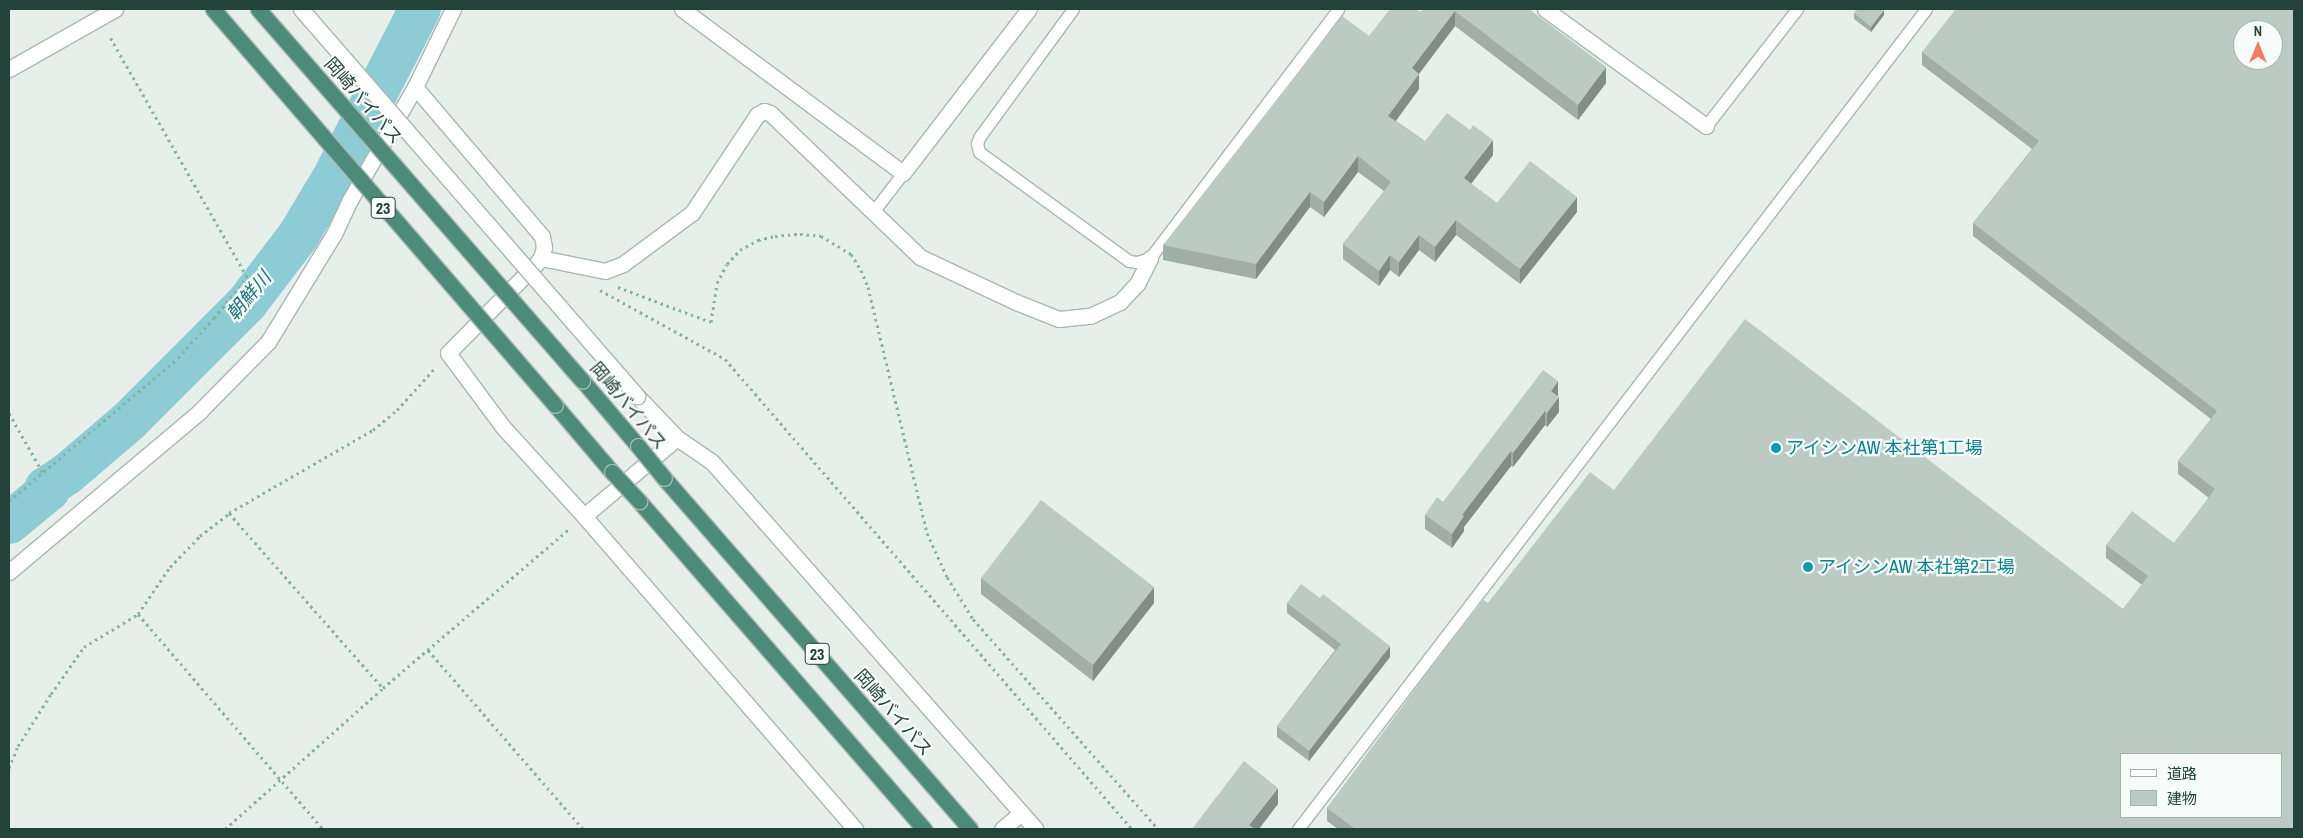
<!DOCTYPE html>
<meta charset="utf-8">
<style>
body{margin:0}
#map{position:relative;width:2303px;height:838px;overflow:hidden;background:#e6efea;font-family:"Archivo Narrow","Noto Sans JP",sans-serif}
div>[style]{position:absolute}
.river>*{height:42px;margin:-21px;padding:0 21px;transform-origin:21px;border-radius:21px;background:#8dccd5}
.path>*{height:3px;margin-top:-1.5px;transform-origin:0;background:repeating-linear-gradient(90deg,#85b3a3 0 2.5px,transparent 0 6.5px)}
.roads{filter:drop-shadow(1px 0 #a8b8b1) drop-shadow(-1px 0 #a8b8b1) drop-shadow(0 1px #a8b8b1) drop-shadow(0 -1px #a8b8b1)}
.service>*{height:11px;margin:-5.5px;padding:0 5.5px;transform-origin:5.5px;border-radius:5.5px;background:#fff}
.minor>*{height:15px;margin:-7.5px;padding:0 7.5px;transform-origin:7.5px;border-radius:7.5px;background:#fff}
.trunk>*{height:15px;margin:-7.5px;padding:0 7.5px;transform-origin:7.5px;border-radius:7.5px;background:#4c8b7a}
.bridges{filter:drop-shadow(1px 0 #a8b8b1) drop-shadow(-1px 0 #a8b8b1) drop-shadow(0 1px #a8b8b1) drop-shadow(0 -1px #a8b8b1)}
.minor-bridge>*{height:15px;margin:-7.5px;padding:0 7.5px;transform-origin:7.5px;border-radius:7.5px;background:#fff}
.trunk-bridge>*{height:15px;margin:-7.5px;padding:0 7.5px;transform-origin:7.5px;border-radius:7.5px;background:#4c8b7a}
.wall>*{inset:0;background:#a1aea8}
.shaded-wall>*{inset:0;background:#838d88}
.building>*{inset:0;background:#bbcac3}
.dots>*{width:14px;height:14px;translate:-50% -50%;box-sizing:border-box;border:2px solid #f7fbf9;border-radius:50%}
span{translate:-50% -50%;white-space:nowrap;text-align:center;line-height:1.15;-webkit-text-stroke:4.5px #f7fbf9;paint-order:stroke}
.shield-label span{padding:1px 4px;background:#f7fbf9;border:1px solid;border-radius:4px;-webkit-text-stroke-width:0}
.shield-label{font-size:16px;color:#234239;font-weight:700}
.street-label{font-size:18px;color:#234239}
.culture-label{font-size:18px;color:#0d838f}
.left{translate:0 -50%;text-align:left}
.water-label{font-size:19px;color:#1a7381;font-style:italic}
.frame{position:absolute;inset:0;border:10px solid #234239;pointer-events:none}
.legend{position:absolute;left:2120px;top:753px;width:162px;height:65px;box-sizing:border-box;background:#f7fbf9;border:1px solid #a2b1ac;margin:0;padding:6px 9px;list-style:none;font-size:15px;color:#234239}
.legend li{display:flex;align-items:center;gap:10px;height:25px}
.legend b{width:25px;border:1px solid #a2b1ac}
.north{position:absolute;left:2233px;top:20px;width:50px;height:50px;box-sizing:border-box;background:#f7fbf9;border:1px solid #a2b1ac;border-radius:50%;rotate:0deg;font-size:14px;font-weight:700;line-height:20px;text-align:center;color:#234239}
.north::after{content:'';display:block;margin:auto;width:18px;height:22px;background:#f67d5c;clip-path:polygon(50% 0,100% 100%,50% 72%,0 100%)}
</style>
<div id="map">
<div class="river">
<div style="left:9px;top:523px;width:52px;rotate:-39.5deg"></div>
<div style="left:49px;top:490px;width:4px;rotate:-146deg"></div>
<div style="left:46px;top:488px;width:25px;rotate:-34deg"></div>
<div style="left:67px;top:474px;width:82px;rotate:-40.5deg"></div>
<div style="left:129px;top:421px;width:167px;rotate:-45deg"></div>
<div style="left:247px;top:303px;width:84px;rotate:-52.7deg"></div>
<div style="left:298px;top:236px;width:70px;rotate:-59deg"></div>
<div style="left:334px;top:176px;width:188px;rotate:-62.8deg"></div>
</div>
<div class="path">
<div style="left:618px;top:287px;width:99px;rotate:20.6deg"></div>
<div style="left:711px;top:322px;width:39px;rotate:-81deg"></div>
<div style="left:717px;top:283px;width:21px;rotate:-62deg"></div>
<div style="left:727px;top:264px;width:19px;rotate:-47deg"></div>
<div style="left:740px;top:250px;width:21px;rotate:-29deg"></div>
<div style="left:758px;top:240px;width:17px;rotate:-13deg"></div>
<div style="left:775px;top:236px;width:25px;rotate:-5deg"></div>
<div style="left:800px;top:234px;width:21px;rotate:5deg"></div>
<div style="left:821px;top:236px;width:35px;rotate:31deg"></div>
<div style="left:851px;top:254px;width:19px;rotate:58deg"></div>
<div style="left:861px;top:270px;width:18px;rotate:68deg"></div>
<div style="left:868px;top:287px;width:253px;rotate:76.5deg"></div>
<div style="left:927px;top:533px;width:48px;rotate:65.6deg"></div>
<div style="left:947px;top:577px;width:49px;rotate:58.2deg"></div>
<div style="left:973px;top:619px;width:280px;rotate:48.6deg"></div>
<div style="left:600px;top:290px;width:143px;rotate:28.9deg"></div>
<div style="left:725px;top:359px;width:622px;rotate:49.11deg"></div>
<div style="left:9px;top:413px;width:69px;rotate:60.5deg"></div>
<div style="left:9px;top:501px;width:221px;rotate:-40.2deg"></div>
<div style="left:178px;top:358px;width:54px;rotate:-48deg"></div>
<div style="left:214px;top:318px;width:53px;rotate:-51.2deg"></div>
<div style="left:247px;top:277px;width:279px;rotate:-119.7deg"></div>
<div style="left:229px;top:513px;width:233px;rotate:48.7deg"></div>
<div style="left:138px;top:614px;width:284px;rotate:49.3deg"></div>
<div style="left:428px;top:650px;width:237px;rotate:49.1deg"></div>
<div style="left:9px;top:768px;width:24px;rotate:-68deg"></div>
<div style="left:18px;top:746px;width:62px;rotate:-57.6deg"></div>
<div style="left:51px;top:694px;width:57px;rotate:-54.9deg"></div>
<div style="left:84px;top:647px;width:63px;rotate:-31.4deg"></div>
<div style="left:138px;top:614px;width:57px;rotate:-55.8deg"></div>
<div style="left:170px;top:567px;width:43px;rotate:-45.9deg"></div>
<div style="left:200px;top:536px;width:37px;rotate:-38deg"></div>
<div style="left:229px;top:513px;width:166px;rotate:-30deg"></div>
<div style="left:373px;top:430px;width:31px;rotate:-40deg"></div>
<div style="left:397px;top:410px;width:58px;rotate:-47.8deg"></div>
<div style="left:225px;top:829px;width:212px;rotate:-41.7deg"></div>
<div style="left:383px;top:688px;width:245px;rotate:-40.5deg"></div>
</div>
<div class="roads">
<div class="service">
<div style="left:1073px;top:9px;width:157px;rotate:126.2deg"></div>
<div style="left:980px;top:136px;width:8px;rotate:113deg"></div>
<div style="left:977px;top:143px;width:9px;rotate:77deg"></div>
<div style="left:979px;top:152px;width:185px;rotate:36deg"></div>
<div style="left:1129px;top:261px;width:8px;rotate:7deg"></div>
<div style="left:1137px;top:262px;width:14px;rotate:-17deg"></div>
<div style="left:1150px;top:258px;width:312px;rotate:-52.9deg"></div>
<div style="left:1706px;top:126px;width:148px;rotate:-52.1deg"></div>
<div style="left:873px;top:212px;width:49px;rotate:-52.4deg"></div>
<div style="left:1298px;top:829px;width:1033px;rotate:-52.55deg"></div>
</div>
<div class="minor">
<div style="left:682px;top:9px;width:275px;rotate:36.6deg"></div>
<div style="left:903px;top:173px;width:207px;rotate:-52.5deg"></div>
<div style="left:1545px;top:9px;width:199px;rotate:36deg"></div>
<div style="left:9px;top:69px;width:122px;rotate:-29.5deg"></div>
<div style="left:415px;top:87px;width:196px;rotate:49.6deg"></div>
<div style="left:542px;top:236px;width:11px;rotate:80deg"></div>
<div style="left:544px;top:247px;width:11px;rotate:105deg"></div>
<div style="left:541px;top:258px;width:11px;rotate:131deg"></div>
<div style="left:534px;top:266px;width:122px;rotate:134.7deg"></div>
<div style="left:448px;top:353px;width:92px;rotate:53.4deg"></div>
<div style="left:503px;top:427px;width:120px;rotate:47.7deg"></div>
<div style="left:584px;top:516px;width:414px;rotate:49.1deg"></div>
<div style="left:541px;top:258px;width:65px;rotate:11.5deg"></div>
<div style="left:605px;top:271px;width:19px;rotate:-21deg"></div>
<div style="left:623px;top:264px;width:86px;rotate:-36.5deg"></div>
<div style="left:692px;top:213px;width:118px;rotate:-56.4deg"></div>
<div style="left:757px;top:115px;width:8px;rotate:-30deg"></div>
<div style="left:764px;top:111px;width:6px;rotate:18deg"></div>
<div style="left:770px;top:113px;width:208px;rotate:43.8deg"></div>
<div style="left:920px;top:257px;width:106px;rotate:25.1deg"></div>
<div style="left:1016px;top:302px;width:46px;rotate:21.6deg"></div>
<div style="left:1059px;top:319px;width:31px;rotate:-6deg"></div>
<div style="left:1090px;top:316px;width:33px;rotate:-25deg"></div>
<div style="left:1120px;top:302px;width:25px;rotate:-47deg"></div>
<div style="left:1137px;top:284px;width:29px;rotate:-63deg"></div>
<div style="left:637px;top:396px;width:58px;rotate:46.4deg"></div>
<div style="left:584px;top:516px;width:121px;rotate:-40deg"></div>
<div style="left:677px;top:438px;width:42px;rotate:34.4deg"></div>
<div style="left:712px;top:462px;width:489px;rotate:48.6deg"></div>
<div style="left:9px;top:572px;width:250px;rotate:-40.1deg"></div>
<div style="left:200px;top:411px;width:97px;rotate:-45.4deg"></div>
<div style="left:268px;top:342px;width:127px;rotate:-58.6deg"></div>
<div style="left:334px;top:234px;width:38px;rotate:-65deg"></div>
<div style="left:350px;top:200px;width:130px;rotate:-60.1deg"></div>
<div style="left:415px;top:87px;width:87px;rotate:-64deg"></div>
<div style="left:1002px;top:829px;width:25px;rotate:-40deg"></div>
</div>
<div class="trunk">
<div style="left:582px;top:380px;width:87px;rotate:49.7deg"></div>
<div style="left:555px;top:405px;width:88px;rotate:49.6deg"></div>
<div style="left:664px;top:478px;width:466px;rotate:48.9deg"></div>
<div style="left:639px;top:501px;width:435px;rotate:49deg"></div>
</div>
</div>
<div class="bridges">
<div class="minor-bridge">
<div style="left:301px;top:9px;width:513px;rotate:49.03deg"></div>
</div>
<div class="trunk-bridge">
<div style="left:213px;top:9px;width:523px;rotate:49.18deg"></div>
<div style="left:258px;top:9px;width:493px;rotate:48.9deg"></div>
<div style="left:638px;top:446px;width:41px;rotate:50.9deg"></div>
<div style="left:612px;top:472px;width:40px;rotate:47deg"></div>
</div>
</div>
<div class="wall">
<div style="clip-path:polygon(1529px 9px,1606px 83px,1578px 120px,1455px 26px,1419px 74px,1419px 89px,1396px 121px,1425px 141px,1493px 155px,1471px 184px,1497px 203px,1577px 212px,1520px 284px,1456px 235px,1435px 262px,1419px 250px,1399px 277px,1390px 270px,1379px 286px,1343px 259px,1343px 244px,1384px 191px,1358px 172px,1324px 217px,1310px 207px,1256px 279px,1163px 260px,1163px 245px,1369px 36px,1421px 12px)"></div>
<div style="clip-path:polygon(2294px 9px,2294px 829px,1338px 829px,1327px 821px,1327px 808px,1488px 603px,1614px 490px,2123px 609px,2142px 585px,2106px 558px,2106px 545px,2174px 543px,2209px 498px,2178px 474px,2178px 461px,2211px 419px,1973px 236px,1973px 223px,2032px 149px,1922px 65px,1922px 52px)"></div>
<div style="clip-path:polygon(1854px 13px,1884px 15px,1871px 32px,1854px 19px)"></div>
<div style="clip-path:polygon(1558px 396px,1559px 412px,1547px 427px,1545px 425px,1513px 467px,1511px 466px,1464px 527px,1464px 531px,1452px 548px,1425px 529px,1425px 515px,1443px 502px)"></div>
<div style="clip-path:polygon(981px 578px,1154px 603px,1093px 681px,981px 594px)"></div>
<div style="clip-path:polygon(1287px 603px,1390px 657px,1309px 761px,1277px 737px,1277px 726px,1335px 650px,1287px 613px)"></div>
</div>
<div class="shaded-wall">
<div style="clip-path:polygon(1884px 10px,1884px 15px,1871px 32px,1871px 27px)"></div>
<div style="clip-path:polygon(1455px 11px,1455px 26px,1412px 83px,1412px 68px)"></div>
<div style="clip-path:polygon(1606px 67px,1606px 83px,1578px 120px,1578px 105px)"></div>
<div style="clip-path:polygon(1419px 74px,1419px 89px,1388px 131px,1388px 116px)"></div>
<div style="clip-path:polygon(1493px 140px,1493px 155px,1464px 193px,1464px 178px)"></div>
<div style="clip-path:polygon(1358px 156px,1358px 172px,1324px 217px,1324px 202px)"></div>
<div style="clip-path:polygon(1310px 192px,1310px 207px,1256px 279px,1256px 264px)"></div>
<div style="clip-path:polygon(1577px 197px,1577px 212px,1520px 284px,1520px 269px)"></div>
<div style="clip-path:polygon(1456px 220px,1456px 235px,1435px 262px,1435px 247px)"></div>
<div style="clip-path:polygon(1419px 235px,1419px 250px,1399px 277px,1399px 262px)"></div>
<div style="clip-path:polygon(1390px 255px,1390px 270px,1379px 286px,1379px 271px)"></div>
<div style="clip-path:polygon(1558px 381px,1558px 396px,1551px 405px,1551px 391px)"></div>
<div style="clip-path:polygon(1559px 397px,1559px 412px,1547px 427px,1547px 413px)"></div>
<div style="clip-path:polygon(1545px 411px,1545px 425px,1513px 467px,1513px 453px)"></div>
<div style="clip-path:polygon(1511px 451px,1511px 466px,1464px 527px,1464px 531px,1452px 548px,1452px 534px,1462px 515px)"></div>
<div style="clip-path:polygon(1154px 587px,1154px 603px,1093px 681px,1093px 665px)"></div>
<div style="clip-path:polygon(1390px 646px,1390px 657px,1309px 761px,1309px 751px)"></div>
<div style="clip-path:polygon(1278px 788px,1278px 804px,1259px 829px,1249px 829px,1249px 825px)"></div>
</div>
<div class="building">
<div style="clip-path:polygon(1390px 9px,1416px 9px,1421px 12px,1423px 9px,1529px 9px,1606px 67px,1578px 105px,1455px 11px,1412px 68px,1419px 74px,1388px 116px,1425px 141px,1447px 113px,1470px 130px,1473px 125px,1493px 140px,1464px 178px,1497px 203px,1530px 161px,1577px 197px,1520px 269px,1456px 220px,1435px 247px,1419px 235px,1399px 262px,1390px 255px,1379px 271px,1343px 244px,1391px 182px,1358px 156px,1324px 202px,1310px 192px,1256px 264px,1163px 245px,1342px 16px,1369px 36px)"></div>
<div style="clip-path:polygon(1857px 9px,1883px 9px,1884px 10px,1871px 27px,1854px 13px)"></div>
<div style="clip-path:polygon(evenodd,1956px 9px,2294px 9px,2294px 829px,1353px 829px,1354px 828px,1327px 808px,1482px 599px,1488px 603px,1590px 472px,1614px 490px,1745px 319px,2123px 609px,2148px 576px,2106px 545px,2132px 511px,2174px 543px,2215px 489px,2178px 461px,2217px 411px,1973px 223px,2039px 141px,1922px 52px,1956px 9px,2243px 30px,2273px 30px,2273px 60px,2243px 60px,2243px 30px,1956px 9px,2122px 754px,2282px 754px,2282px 817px,2122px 817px,2122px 754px)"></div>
<div style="clip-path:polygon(1543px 370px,1558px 381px,1551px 391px,1559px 397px,1547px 413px,1545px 411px,1513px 453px,1511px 451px,1462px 515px,1464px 516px,1452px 534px,1425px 515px,1437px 497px,1443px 502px)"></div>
<div style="clip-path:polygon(1041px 500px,1154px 587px,1093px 665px,981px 578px)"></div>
<div style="clip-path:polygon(1301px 584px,1320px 598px,1323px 594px,1390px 646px,1309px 751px,1277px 726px,1341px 644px,1287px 603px)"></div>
<div style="clip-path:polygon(1244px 761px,1278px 788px,1249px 825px,1255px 829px,1192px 829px)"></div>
</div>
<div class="dots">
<div style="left:1776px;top:448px;background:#0f9aa8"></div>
<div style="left:1808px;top:567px;background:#0f9aa8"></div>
</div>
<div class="shield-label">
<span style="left:383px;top:208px">23</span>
<span style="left:817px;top:654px">23</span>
</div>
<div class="street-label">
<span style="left:363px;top:101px;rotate:49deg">岡崎バイパス</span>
<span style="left:628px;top:406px;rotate:50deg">岡崎バイパス</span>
<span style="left:893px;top:713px;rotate:49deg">岡崎バイパス</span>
</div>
<div class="culture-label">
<span class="left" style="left:1786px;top:448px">アイシンAW 本社第1工場</span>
<span class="left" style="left:1818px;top:567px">アイシンAW 本社第2工場</span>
</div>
<div class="water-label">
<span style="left:249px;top:296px;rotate:-50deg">朝鮮川</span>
</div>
<div class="frame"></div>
<ul class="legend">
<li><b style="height:6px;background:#fff"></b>道路</li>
<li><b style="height:14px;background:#bbcac3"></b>建物</li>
</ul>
<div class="north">N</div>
</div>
